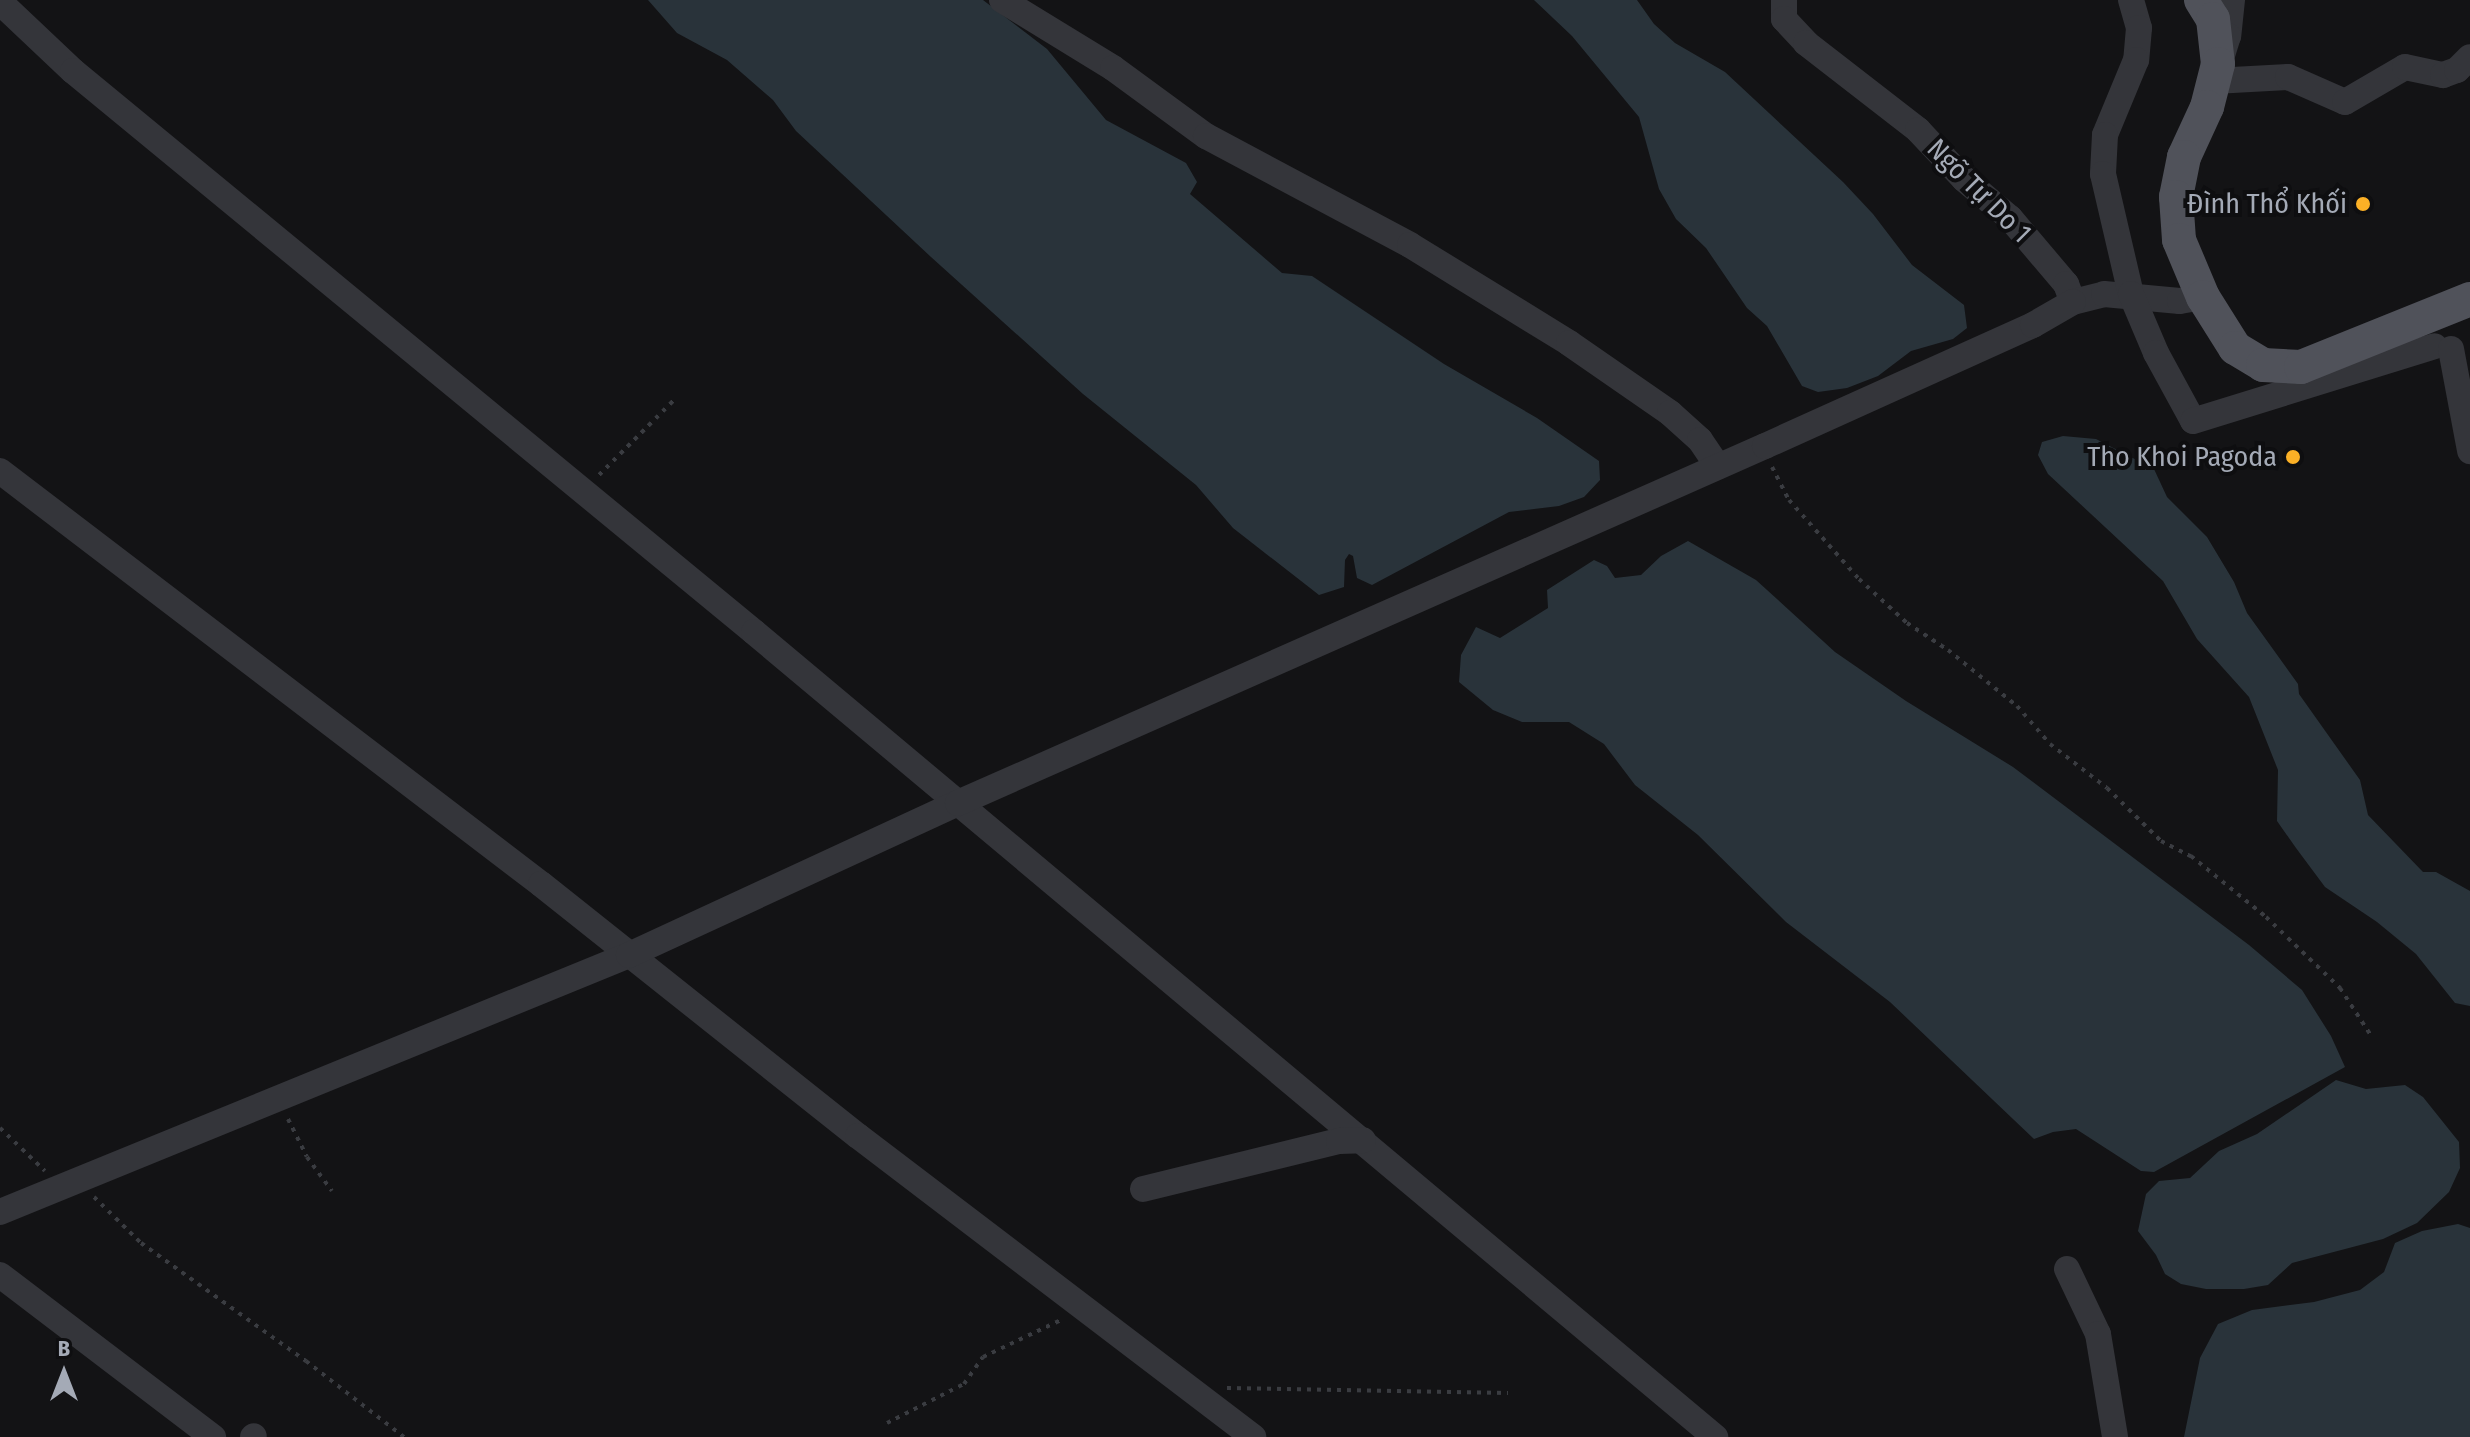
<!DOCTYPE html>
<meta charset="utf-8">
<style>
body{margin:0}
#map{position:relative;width:2470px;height:1437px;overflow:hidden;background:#131315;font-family:"Fira Sans Condensed",sans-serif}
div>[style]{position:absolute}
.water>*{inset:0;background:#29333a}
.path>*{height:4px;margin-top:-2px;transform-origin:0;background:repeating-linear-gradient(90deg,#3a3c41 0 4px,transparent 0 10px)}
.minor>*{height:26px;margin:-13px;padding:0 13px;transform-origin:13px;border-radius:13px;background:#34353a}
.major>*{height:34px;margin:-17px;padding:0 17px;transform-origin:17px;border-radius:17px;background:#50525a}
.dots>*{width:22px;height:22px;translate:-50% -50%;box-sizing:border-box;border:4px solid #0e0e10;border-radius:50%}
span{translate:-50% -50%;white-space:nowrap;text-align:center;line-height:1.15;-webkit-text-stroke:8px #0e0e10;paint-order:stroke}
.street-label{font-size:28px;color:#a4aab6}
.poi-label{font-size:28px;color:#a4aab6}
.right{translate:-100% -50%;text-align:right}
.north{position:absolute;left:24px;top:1333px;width:80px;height:80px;-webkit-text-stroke:6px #0e0e10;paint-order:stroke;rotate:0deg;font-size:22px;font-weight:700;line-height:32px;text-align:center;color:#a4aab6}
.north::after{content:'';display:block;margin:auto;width:28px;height:36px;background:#a4aab6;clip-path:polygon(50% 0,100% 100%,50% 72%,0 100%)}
</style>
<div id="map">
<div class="water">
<div style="clip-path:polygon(648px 0,983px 0,1047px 49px,1106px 120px,1186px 163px,1197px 182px,1190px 194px,1282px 273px,1312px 276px,1444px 364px,1537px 418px,1599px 461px,1600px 480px,1584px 497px,1559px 506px,1509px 512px,1372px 585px,1357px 578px,1353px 556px,1349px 554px,1345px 560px,1344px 587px,1319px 595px,1233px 528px,1196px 485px,1083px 394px,931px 257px,796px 131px,773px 100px,727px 60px,677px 33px)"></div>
<div style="clip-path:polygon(1534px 0,1637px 0,1654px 24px,1675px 43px,1725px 72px,1843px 182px,1873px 214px,1912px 265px,1964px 305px,1967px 328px,1953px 339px,1911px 351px,1878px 376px,1847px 388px,1818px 392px,1802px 386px,1767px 326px,1747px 308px,1706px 248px,1676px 219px,1659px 189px,1639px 117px,1572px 36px)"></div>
<div style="clip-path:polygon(2063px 436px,2096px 439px,2154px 469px,2167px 497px,2207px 537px,2234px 582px,2247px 613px,2298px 684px,2299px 694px,2360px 780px,2368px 815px,2423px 872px,2436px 872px,2470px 891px,2470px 1006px,2455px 1003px,2416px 954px,2377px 922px,2325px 887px,2296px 848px,2277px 821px,2278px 770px,2249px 697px,2197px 639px,2163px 581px,2048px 474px,2038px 455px,2042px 442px)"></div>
<div style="clip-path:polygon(1688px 541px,1756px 580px,1835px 652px,1906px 701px,2013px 767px,2249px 945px,2302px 990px,2331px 1036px,2345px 1067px,2154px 1172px,2141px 1171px,2076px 1129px,2053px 1132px,2034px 1139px,1890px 1002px,1786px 922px,1698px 835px,1635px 785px,1604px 744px,1569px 722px,1522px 722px,1493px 710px,1459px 682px,1461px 655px,1476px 627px,1500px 638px,1548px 608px,1547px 590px,1594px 560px,1607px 566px,1615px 578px,1641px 575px,1661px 556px)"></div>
<div style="clip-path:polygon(2336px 1080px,2366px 1089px,2405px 1085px,2423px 1097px,2459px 1142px,2460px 1168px,2449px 1192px,2417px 1223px,2383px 1239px,2292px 1263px,2268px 1285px,2244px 1289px,2206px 1289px,2181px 1284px,2165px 1274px,2156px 1255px,2138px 1231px,2146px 1194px,2159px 1181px,2190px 1178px,2219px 1151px,2257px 1134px)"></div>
<div style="clip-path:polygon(2458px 1224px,2470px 1228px,2470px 1437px,2184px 1437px,2200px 1358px,2218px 1324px,2252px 1310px,2314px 1302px,2360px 1290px,2384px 1272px,2395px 1243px,2422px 1231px)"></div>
</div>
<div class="path">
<div style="left:1772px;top:467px;width:37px;rotate:63deg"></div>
<div style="left:1789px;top:500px;width:106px;rotate:48.5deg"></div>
<div style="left:1859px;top:579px;width:65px;rotate:42.5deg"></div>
<div style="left:1907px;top:623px;width:49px;rotate:33.4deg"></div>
<div style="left:1948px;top:650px;width:89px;rotate:39.1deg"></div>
<div style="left:2017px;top:706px;width:50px;rotate:49deg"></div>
<div style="left:2050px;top:744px;width:72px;rotate:37.7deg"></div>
<div style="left:2107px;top:788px;width:76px;rotate:44.5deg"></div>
<div style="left:2161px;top:841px;width:34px;rotate:27deg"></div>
<div style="left:2191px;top:856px;width:97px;rotate:39.1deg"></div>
<div style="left:2266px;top:917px;width:103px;rotate:43.8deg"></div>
<div style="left:2340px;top:988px;width:59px;rotate:56.9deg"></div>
<div style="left:599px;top:475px;width:105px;rotate:-45deg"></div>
<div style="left:288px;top:1119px;width:42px;rotate:63.4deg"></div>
<div style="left:307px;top:1157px;width:42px;rotate:53.7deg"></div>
<div style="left:0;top:1128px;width:62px;rotate:43.7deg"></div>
<div style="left:94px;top:1197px;width:66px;rotate:44.4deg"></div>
<div style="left:141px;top:1243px;width:203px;rotate:35.6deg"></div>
<div style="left:306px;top:1361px;width:124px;rotate:37.8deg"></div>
<div style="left:1227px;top:1388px;width:281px;rotate:1deg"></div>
<div style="left:887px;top:1423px;width:86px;rotate:-26.9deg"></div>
<div style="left:964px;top:1384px;width:33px;rotate:-55deg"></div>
<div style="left:983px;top:1357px;width:86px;rotate:-25.4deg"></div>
</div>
<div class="minor">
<div style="left:1002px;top:0;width:130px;rotate:31.5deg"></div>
<div style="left:1113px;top:68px;width:115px;rotate:36.2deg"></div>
<div style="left:1206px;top:136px;width:231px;rotate:28.1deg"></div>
<div style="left:1410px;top:245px;width:187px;rotate:31.6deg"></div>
<div style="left:1569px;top:343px;width:123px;rotate:34.7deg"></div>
<div style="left:1670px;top:413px;width:40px;rotate:42deg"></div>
<div style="left:1700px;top:440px;width:32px;rotate:56deg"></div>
<div style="left:1784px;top:0;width:19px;rotate:90deg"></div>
<div style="left:1784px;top:19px;width:33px;rotate:47deg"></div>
<div style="left:1806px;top:43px;width:142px;rotate:37.8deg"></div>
<div style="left:1918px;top:130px;width:67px;rotate:46.8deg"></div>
<div style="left:1964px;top:179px;width:60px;rotate:40.3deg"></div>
<div style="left:2010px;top:218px;width:87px;rotate:49.7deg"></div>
<div style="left:2066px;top:284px;width:19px;rotate:69deg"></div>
<div style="left:2073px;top:302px;width:32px;rotate:-14deg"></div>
<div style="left:2104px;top:294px;width:76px;rotate:5.3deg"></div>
<div style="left:2180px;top:301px;width:23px;rotate:-10deg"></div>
<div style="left:2131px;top:0;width:29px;rotate:74deg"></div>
<div style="left:2139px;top:28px;width:32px;rotate:95deg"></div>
<div style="left:2136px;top:60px;width:81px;rotate:112.5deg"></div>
<div style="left:2105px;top:135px;width:39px;rotate:93deg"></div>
<div style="left:2103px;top:174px;width:123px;rotate:76.9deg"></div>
<div style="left:2131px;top:294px;width:64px;rotate:67deg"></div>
<div style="left:2156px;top:353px;width:77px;rotate:61.4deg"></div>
<div style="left:2193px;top:421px;width:253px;rotate:-17.2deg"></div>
<div style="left:2232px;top:0;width:36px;rotate:96deg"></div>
<div style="left:2228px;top:36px;width:47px;rotate:107.3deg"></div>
<div style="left:2214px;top:81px;width:74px;rotate:-3.1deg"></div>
<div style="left:2288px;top:77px;width:62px;rotate:23.7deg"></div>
<div style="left:2345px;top:102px;width:69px;rotate:-30.3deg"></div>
<div style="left:2405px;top:67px;width:39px;rotate:12deg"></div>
<div style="left:2443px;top:75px;width:15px;rotate:-20deg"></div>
<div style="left:2457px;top:70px;width:18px;rotate:-45deg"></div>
<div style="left:0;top:2px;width:100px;rotate:43.4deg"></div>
<div style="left:73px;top:71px;width:882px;rotate:39.48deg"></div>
<div style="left:754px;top:632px;width:1254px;rotate:39.95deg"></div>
<div style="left:2451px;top:349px;width:104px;rotate:79.4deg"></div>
<div style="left:0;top:471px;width:681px;rotate:37.36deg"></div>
<div style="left:541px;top:884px;width:405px;rotate:38.5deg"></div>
<div style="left:858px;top:1136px;width:497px;rotate:37.3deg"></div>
<div style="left:1143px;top:1189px;width:202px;rotate:-13.8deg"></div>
<div style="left:1339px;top:1141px;width:24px;rotate:-2deg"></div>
<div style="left:0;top:1212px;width:679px;rotate:-22.22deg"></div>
<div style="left:629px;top:955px;width:362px;rotate:-24.8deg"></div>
<div style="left:958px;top:803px;width:882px;rotate:-23.86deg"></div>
<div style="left:1765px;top:446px;width:294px;rotate:-24.3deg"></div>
<div style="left:2033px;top:325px;width:46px;rotate:-29.9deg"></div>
<div style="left:2067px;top:1269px;width:72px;rotate:64.5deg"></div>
<div style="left:2098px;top:1334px;width:104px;rotate:80.6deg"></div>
<div style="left:0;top:1275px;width:268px;rotate:37.3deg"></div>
<div style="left:253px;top:1437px;width:1px;rotate:-45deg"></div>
</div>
<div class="major">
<div style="left:2201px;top:0;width:22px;rotate:58deg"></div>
<div style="left:2213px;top:19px;width:45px;rotate:83.7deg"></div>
<div style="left:2218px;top:64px;width:44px;rotate:104.3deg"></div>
<div style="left:2207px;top:107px;width:55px;rotate:114.7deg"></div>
<div style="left:2184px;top:157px;width:41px;rotate:101.3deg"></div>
<div style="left:2176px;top:197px;width:43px;rotate:86deg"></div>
<div style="left:2179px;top:240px;width:62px;rotate:67.2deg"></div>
<div style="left:2203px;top:297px;width:60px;rotate:57.9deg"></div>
<div style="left:2235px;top:348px;width:33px;rotate:31deg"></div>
<div style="left:2263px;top:365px;width:38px;rotate:3deg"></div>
<div style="left:2301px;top:367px;width:182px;rotate:-21.9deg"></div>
</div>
<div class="dots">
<div style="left:2363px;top:204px;background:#fbb026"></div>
<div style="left:2293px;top:457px;background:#fbb026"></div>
</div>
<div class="street-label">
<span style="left:1979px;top:191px;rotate:45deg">Ngõ Tự Do 1</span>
</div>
<div class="poi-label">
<span class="right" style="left:2347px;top:204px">Đình Thổ Khối</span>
<span class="right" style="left:2277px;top:457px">Tho Khoi Pagoda</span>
</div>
<div class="north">B</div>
</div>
